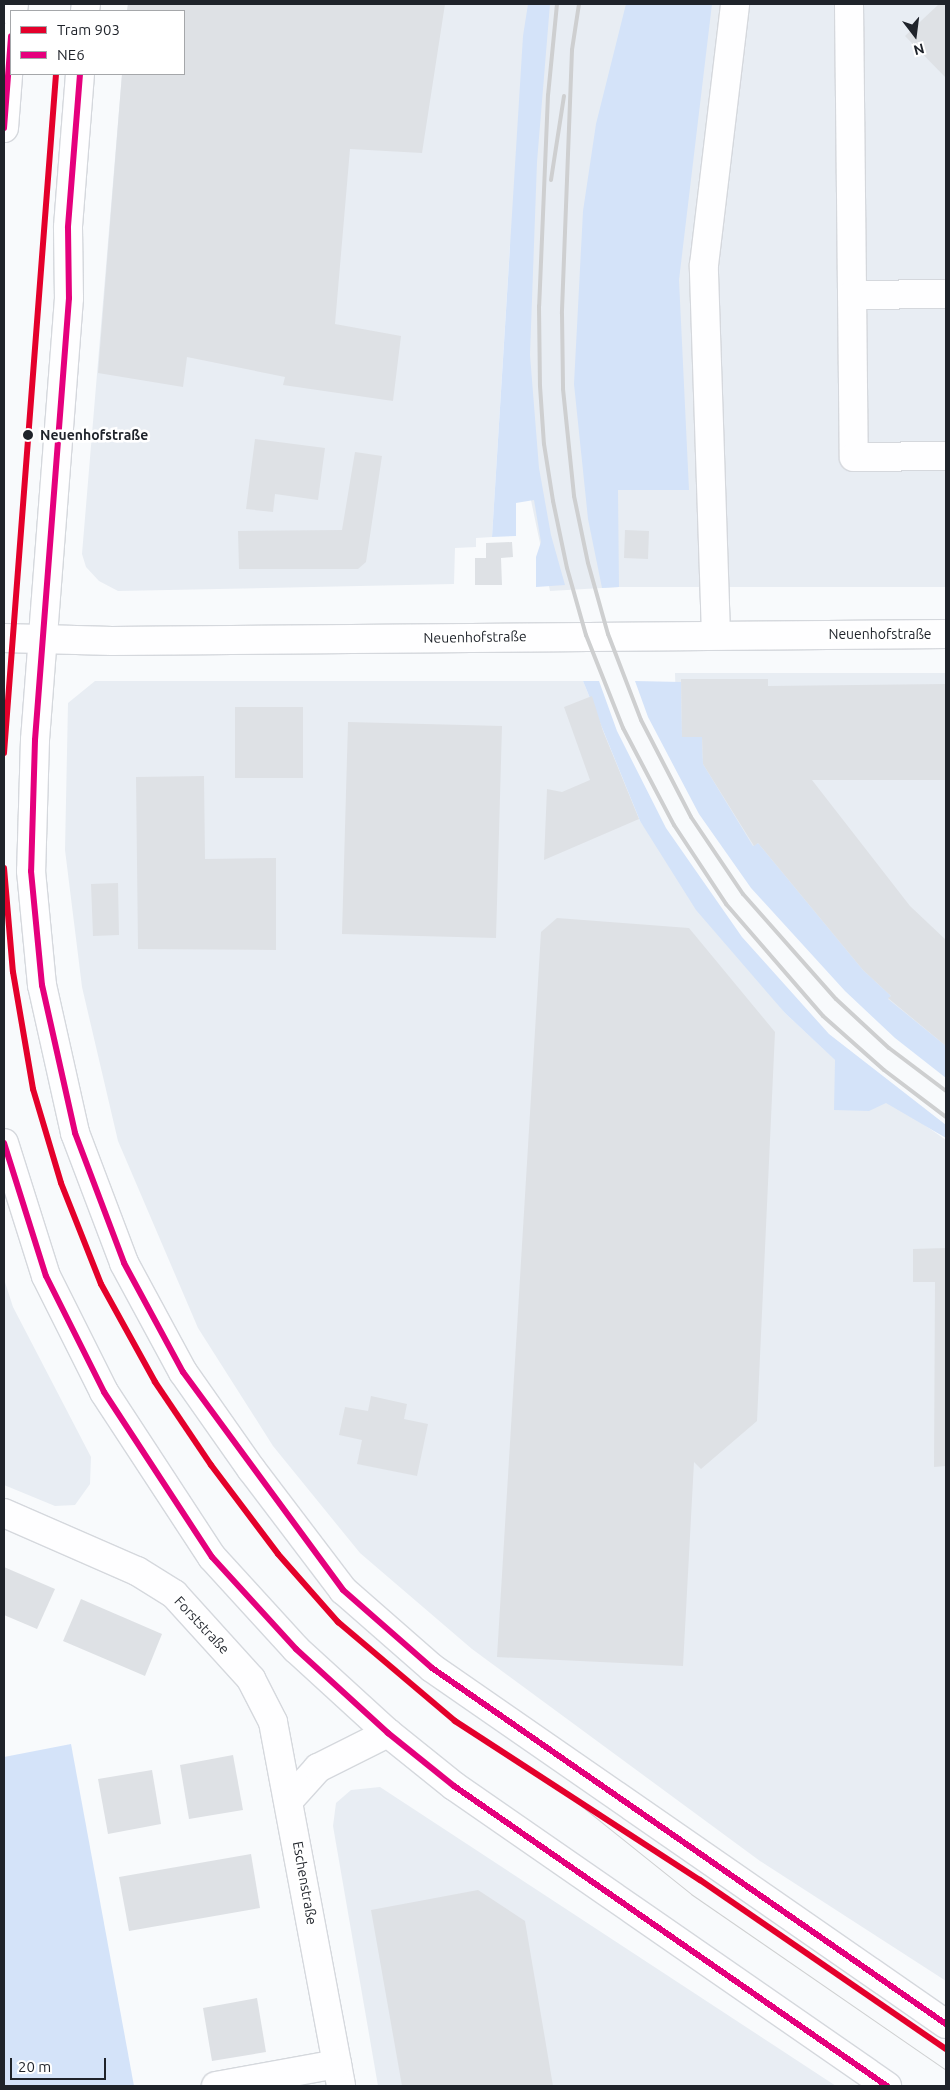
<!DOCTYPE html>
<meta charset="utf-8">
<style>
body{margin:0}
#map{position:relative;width:950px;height:2090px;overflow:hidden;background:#f8fafc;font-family:Ubuntu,sans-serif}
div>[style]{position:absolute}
.built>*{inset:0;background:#e8edf3}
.green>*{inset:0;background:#d4e3f9}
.building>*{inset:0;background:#dee1e5}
.roads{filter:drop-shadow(1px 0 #d5d8dd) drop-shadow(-1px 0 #d5d8dd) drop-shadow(0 1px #d5d8dd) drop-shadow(0 -1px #d5d8dd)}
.minor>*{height:28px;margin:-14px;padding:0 14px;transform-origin:14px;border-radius:14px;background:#fefeff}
.tram>*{height:1px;margin:-0.5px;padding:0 0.5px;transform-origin:0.5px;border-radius:0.5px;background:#cecfd0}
.rail>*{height:4px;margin:-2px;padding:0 2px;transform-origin:2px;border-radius:2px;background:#cecfd0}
.bus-1>*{height:6px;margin:-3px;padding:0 3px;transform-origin:3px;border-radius:3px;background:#e5007d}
.tram-1>*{height:6px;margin:-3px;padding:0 3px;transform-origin:3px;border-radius:3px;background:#e4002b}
.dots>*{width:14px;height:14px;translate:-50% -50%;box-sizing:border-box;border:2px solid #fff;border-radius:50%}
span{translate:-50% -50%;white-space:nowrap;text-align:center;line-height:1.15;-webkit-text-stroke:5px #fff;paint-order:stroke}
.stop-label{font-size:14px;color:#1f232a;font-weight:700}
.left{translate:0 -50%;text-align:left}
.street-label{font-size:14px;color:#1f232a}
.frame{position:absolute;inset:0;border:5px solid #1f232a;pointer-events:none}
.legend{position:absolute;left:10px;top:10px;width:175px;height:65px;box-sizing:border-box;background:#fff;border:1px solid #a5a7aa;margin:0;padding:6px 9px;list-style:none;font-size:15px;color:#1f232a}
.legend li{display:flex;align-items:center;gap:10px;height:25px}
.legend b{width:25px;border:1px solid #a5a7aa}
.north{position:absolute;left:890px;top:10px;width:50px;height:50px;-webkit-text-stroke:4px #fff;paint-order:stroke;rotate:165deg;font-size:14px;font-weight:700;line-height:20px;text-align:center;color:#1f232a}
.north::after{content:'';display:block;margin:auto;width:18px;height:22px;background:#1f232a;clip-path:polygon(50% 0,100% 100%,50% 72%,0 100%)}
.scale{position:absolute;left:10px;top:2058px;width:96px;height:22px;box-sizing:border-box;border:2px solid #1f232a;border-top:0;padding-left:6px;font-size:15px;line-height:18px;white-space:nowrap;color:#1f232a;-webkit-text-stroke:4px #fff;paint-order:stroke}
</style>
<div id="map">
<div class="built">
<div style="clip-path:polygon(128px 4px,946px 4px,946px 587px,619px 587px,550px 591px,523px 462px,510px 245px,492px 537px,476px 538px,476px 547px,455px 548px,454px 584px,118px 591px,99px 581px,86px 567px,82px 554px,122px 74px,184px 74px,184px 11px,127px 11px)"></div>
<div style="clip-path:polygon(675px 673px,946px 673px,946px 1058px,918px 1038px,768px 874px,677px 741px)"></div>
<div style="clip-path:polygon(95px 681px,583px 681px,640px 821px,785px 1013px,846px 1070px,946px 1140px,946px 1981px,760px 1861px,472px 1649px,360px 1553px,273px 1446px,198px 1328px,118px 1141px,82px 987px,65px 850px,68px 703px)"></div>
<div style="clip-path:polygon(4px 1279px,13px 1307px,91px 1457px,90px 1484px,75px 1505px,55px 1506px,4px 1485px)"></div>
<div style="clip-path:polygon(380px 1787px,836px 2086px,378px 2086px,333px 1826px,336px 1803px,351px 1790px)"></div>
</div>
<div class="green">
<div style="clip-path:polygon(528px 4px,550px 4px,537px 162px,530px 355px,539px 468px,551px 535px,565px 585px,536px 587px,536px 557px,541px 542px,534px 500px,516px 503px,516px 536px,492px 537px,523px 36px)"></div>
<div style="clip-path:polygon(626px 4px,712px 4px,679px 280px,689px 490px,618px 490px,619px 587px,602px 588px,588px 519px,574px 384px,583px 211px,596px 124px)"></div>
<div style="clip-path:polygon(583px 681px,599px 681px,617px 731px,666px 828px,742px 937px,829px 1034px,946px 1125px,946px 1138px,886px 1103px,869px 1111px,834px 1110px,835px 1060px,785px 1013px,696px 910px,640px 821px)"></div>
<div style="clip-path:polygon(635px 681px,681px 682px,682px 737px,702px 737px,703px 764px,753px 846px,758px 843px,863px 970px,891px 996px,888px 999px,946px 1046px,946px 1078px,895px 1038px,845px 991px,751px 888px,699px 814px,648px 717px)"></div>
<div style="clip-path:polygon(71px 1744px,134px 2086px,4px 2086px,4px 1757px)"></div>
</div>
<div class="building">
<div style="clip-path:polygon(128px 4px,445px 4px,422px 153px,350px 149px,335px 324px,401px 336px,393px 401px,283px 385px,285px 377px,187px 357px,183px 387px,98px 373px,122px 74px,184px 74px,184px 11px,127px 11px)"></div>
<div style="clip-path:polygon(939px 4px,946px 4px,946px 78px,905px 36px)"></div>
<div style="clip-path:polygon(255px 439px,325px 448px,318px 500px,275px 494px,273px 512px,246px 509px)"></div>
<div style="clip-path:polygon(355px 452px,382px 456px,366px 562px,358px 569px,239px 569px,238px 531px,342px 530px)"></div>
<div style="clip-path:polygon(625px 530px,649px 531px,648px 559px,624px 558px)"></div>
<div style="clip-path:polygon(512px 542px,513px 557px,501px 558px,502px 585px,475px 585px,475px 558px,486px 558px,486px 543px)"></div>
<div style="clip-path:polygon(681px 679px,768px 679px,768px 686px,946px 684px,946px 780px,812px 780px,910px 906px,946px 940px,946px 1046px,888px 998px,891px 996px,863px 970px,758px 843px,754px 846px,703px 764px,702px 737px,682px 737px)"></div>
<div style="clip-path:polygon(592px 696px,603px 731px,639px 819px,544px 860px,547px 789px,562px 792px,590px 780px,564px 707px)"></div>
<div style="clip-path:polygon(235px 707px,303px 707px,303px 778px,235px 778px)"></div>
<div style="clip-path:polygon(348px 722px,502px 726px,496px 938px,342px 934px)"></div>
<div style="clip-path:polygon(204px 776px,205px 859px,276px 858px,276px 950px,138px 949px,136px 777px)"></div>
<div style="clip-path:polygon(118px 883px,119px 935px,93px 936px,91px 884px)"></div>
<div style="clip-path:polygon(557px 918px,689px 928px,775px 1032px,757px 1421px,701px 1469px,694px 1462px,683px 1666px,497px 1657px,541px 932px)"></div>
<div style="clip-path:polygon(946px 1248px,946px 1466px,934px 1467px,935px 1282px,913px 1282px,913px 1249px)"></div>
<div style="clip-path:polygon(371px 1396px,407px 1404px,404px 1419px,428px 1424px,417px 1476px,357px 1464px,362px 1440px,339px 1435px,345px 1407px,368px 1411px)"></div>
<div style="clip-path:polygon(4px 1567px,55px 1589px,37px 1629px,4px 1615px)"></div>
<div style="clip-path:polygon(81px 1599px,162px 1634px,145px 1676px,63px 1641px)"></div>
<div style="clip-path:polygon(233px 1755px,243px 1810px,189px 1819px,180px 1765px)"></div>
<div style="clip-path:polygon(152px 1770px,161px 1824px,108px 1834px,98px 1779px)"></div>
<div style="clip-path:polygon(251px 1854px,260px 1908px,129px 1931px,119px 1877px)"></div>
<div style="clip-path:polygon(478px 1890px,525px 1921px,553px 2086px,402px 2086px,371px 1910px)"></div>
<div style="clip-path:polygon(257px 1998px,266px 2052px,212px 2061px,203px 2008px)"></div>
</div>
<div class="roads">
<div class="minor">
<div style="left:849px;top:4px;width:453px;rotate:89.4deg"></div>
<div style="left:854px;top:457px;width:92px;rotate:-0.6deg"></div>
<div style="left:13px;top:11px;width:7px;rotate:-82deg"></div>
<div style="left:85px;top:11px;width:7px;rotate:-82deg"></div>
<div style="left:80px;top:74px;width:154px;rotate:94.5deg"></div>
<div style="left:68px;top:228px;width:70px;rotate:89.2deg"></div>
<div style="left:69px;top:298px;width:443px;rotate:94.4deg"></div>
<div style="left:35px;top:740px;width:131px;rotate:91.7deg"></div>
<div style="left:31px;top:871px;width:115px;rotate:84.5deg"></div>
<div style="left:42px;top:985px;width:152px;rotate:77.4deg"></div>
<div style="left:75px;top:1133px;width:139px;rotate:69.3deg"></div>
<div style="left:124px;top:1263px;width:124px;rotate:61.6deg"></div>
<div style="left:183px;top:1372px;width:120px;rotate:54.9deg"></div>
<div style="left:252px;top:1470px;width:151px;rotate:52.8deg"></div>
<div style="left:343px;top:1590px;width:118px;rotate:41.2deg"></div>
<div style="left:432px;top:1668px;width:625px;rotate:34.71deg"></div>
<div style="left:4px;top:128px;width:92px;rotate:-85.6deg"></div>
<div style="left:852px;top:295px;width:94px;rotate:-0.6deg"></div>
<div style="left:716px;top:635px;width:370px;rotate:-91.9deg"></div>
<div style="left:704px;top:265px;width:263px;rotate:-83.2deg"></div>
<div style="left:4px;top:638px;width:108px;rotate:1.6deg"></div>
<div style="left:112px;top:641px;width:834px;rotate:-0.48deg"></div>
<div style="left:4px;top:1143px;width:139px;rotate:72.5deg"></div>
<div style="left:46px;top:1276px;width:130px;rotate:63.4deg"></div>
<div style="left:104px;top:1392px;width:197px;rotate:56.8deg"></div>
<div style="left:212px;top:1557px;width:125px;rotate:47.6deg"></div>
<div style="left:296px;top:1649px;width:125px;rotate:42.4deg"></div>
<div style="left:388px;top:1733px;width:85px;rotate:38.8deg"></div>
<div style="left:454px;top:1786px;width:527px;rotate:34.72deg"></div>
<div style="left:4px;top:1513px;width:145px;rotate:23.6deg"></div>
<div style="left:137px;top:1571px;width:44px;rotate:31.9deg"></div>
<div style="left:174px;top:1594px;width:115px;rotate:47.8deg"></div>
<div style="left:251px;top:1679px;width:48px;rotate:62.9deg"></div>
<div style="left:273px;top:1722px;width:370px;rotate:79.4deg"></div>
<div style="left:290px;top:1799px;width:42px;rotate:-47.9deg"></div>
<div style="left:318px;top:1768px;width:78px;rotate:-26.6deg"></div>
<div style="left:216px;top:2086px;width:123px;rotate:-10.3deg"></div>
</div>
</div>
<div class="tram">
<div style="left:570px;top:1797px;width:155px;rotate:38.7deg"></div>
<div style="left:691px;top:1894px;width:310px;rotate:34.6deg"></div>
</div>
<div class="rail">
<div style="left:557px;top:4px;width:91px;rotate:95.6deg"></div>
<div style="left:548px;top:95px;width:211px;rotate:92.4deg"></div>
<div style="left:539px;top:306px;width:80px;rotate:89.3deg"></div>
<div style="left:540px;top:386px;width:58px;rotate:86.1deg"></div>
<div style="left:544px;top:444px;width:58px;rotate:81deg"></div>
<div style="left:553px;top:501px;width:68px;rotate:78.2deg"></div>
<div style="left:567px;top:568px;width:70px;rotate:74.2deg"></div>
<div style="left:586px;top:635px;width:100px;rotate:68.3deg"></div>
<div style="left:623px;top:728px;width:110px;rotate:62.3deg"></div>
<div style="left:674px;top:825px;width:95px;rotate:56.6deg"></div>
<div style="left:726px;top:904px;width:148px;rotate:49.1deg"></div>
<div style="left:823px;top:1016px;width:81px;rotate:41.5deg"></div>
<div style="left:884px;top:1070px;width:78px;rotate:37.2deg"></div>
<div style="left:579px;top:4px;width:47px;rotate:98.7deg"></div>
<div style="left:572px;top:50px;width:264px;rotate:92.2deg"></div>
<div style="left:562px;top:314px;width:75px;rotate:89.2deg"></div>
<div style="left:563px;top:389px;width:108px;rotate:84.1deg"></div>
<div style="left:574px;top:496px;width:68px;rotate:78.2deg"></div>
<div style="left:588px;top:563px;width:74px;rotate:74.3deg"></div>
<div style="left:608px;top:634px;width:92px;rotate:69deg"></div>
<div style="left:641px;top:720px;width:109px;rotate:62.7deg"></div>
<div style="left:691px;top:817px;width:93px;rotate:56deg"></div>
<div style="left:743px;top:894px;width:140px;rotate:48.5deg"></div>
<div style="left:836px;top:999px;width:72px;rotate:42.8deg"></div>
<div style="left:889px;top:1048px;width:71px;rotate:37deg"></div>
<div style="left:551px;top:180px;width:85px;rotate:-81.2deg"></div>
</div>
<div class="bus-1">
<div style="left:80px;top:74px;width:154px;rotate:94.5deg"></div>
<div style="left:68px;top:228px;width:70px;rotate:89.2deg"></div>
<div style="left:69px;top:298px;width:443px;rotate:94.4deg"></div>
<div style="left:35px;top:740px;width:131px;rotate:91.7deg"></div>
<div style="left:31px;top:871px;width:115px;rotate:84.5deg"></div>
<div style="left:42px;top:985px;width:152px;rotate:77.4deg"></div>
<div style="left:75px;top:1133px;width:139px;rotate:69.3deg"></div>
<div style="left:124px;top:1263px;width:124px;rotate:61.6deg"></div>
<div style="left:183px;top:1372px;width:270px;rotate:53.7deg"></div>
<div style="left:343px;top:1590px;width:118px;rotate:41.2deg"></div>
<div style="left:432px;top:1668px;width:625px;rotate:34.71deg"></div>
<div style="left:4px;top:128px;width:92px;rotate:-85.6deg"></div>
<div style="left:4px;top:1143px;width:139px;rotate:72.5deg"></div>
<div style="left:46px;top:1276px;width:130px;rotate:63.4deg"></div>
<div style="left:104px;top:1392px;width:197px;rotate:56.8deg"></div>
<div style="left:212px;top:1557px;width:125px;rotate:47.6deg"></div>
<div style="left:296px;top:1649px;width:125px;rotate:42.4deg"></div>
<div style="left:388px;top:1733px;width:85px;rotate:38.8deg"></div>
<div style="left:454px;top:1786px;width:527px;rotate:34.72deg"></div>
</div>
<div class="tram-1">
<div style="left:4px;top:753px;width:681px;rotate:-85.62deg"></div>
<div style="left:4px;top:868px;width:104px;rotate:85.1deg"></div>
<div style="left:13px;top:972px;width:119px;rotate:80.3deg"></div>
<div style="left:33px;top:1089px;width:98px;rotate:73.4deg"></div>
<div style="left:61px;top:1183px;width:109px;rotate:68.4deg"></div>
<div style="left:101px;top:1284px;width:112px;rotate:61.1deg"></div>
<div style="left:155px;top:1382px;width:100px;rotate:56deg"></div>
<div style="left:211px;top:1465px;width:111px;rotate:53deg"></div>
<div style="left:278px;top:1554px;width:91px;rotate:48.6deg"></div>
<div style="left:338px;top:1622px;width:153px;rotate:40.2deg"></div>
<div style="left:455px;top:1721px;width:292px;rotate:33deg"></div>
<div style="left:700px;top:1880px;width:298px;rotate:34.5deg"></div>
</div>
<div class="dots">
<div style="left:28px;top:435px;background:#1f232a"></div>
</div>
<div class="stop-label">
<span class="left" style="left:40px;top:435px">Neuenhofstraße</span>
</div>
<div class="street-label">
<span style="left:880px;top:634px">Neuenhofstraße</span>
<span style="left:475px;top:637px;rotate:-1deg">Neuenhofstraße</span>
<span style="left:202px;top:1625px;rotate:47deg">Forststraße</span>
<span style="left:305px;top:1883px;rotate:80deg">Eschenstraße</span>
</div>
<div class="frame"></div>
<ul class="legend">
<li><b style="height:6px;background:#e4002b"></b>Tram 903</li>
<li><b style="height:6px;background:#e5007d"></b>NE6</li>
</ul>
<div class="north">N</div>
<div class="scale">20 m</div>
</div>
